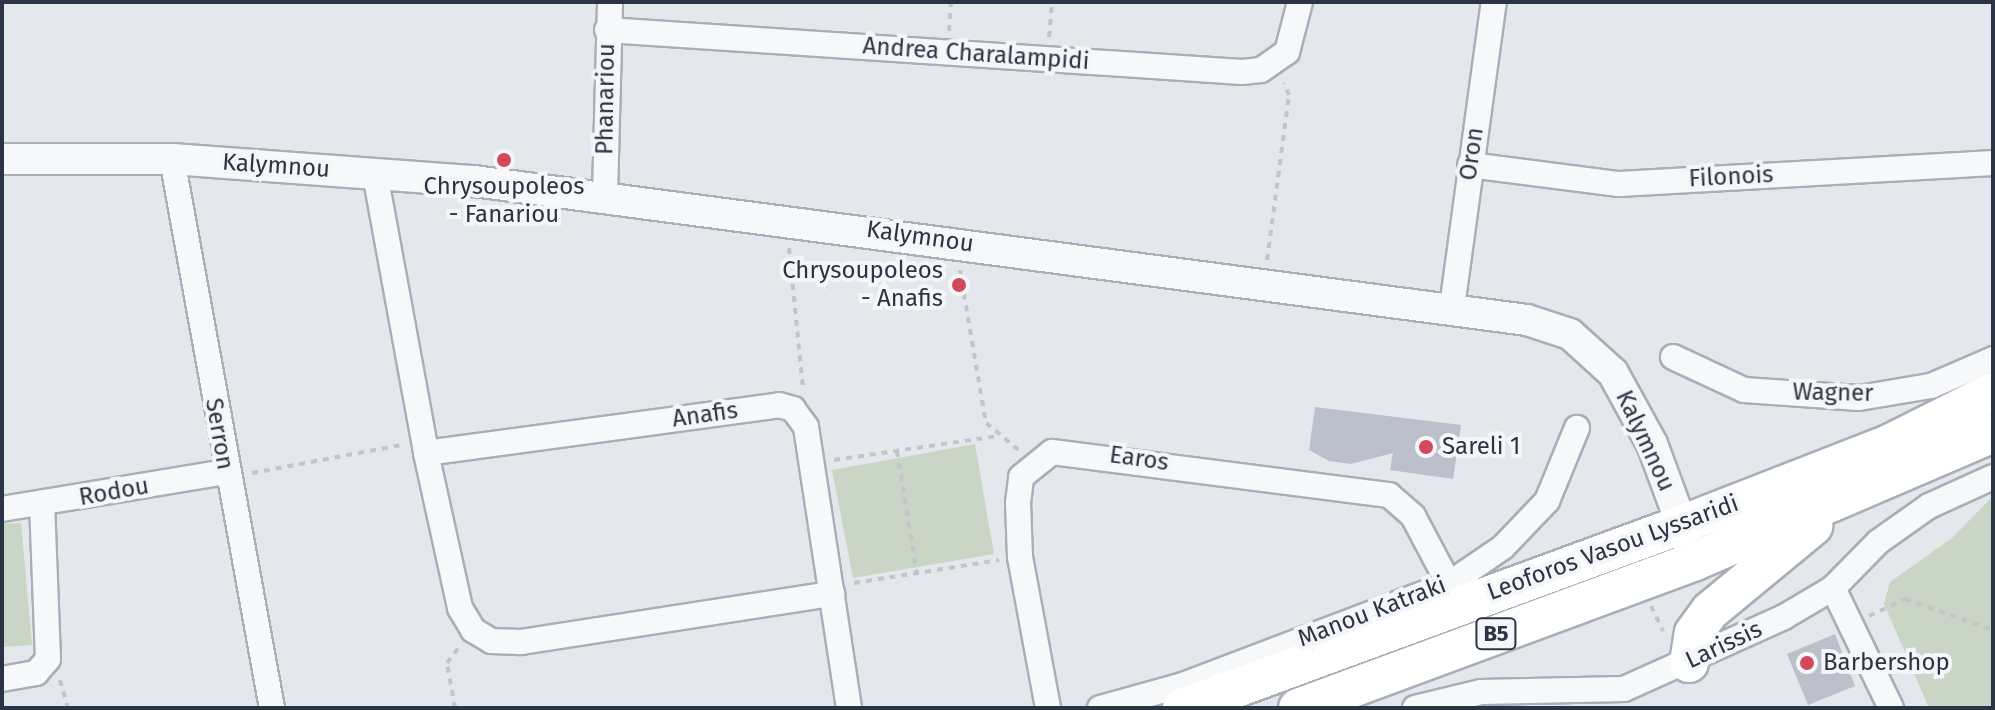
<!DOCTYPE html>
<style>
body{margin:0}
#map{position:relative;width:1995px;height:710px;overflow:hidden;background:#e4e7ec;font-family:"Fira Sans",sans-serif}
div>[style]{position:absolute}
.green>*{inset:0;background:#c9d6c5}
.building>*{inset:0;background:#bbc0ca}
.path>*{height:4px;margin-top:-2px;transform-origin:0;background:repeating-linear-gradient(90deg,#c2c5cb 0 6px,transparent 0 12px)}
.roads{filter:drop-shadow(2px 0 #a9aeb7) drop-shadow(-2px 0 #a9aeb7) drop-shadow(0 2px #a9aeb7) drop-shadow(0 -2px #a9aeb7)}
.minor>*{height:24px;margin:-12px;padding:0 12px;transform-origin:12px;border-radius:12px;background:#f7f8fa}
.tertiary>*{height:30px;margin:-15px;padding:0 15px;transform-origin:15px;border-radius:15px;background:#f7f8fa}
.primary>*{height:38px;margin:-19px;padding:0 19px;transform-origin:19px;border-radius:19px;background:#fff}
.dots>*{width:22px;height:22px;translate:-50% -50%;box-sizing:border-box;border:4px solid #f4f6f9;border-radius:50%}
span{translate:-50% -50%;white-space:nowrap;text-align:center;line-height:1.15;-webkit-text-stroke:8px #f4f6f9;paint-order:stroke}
.shield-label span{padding:2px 6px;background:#f4f6f9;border:2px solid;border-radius:6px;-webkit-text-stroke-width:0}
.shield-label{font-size:22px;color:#2b3445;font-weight:700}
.street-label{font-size:24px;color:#2b3445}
.poi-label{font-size:24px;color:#2b3445}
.right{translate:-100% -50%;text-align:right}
.left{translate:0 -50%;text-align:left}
.frame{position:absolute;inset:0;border:4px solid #2b3445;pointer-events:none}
</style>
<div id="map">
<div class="green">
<div style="clip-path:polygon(975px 444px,994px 554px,853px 578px,832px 470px)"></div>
<div style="clip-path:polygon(1993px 496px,1993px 708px,1929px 708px,1884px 604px,1890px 582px,1952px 538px)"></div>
<div style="clip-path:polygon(21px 523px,32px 645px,2px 647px,2px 524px)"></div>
</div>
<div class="building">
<div style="clip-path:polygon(1315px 407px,1461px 425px,1453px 479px,1390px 470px,1393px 453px,1351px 464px,1329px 461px,1309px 450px)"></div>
<div style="clip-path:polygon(1835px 634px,1855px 686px,1808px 705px,1787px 654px)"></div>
</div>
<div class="path">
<div style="left:949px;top:31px;width:29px;rotate:-86deg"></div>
<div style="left:1049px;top:37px;width:35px;rotate:-85deg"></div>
<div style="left:789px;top:248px;width:142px;rotate:84.3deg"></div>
<div style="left:1267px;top:260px;width:166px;rotate:-82.4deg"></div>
<div style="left:1289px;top:95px;width:13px;rotate:-113deg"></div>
<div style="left:960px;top:270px;width:155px;rotate:80.4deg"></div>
<div style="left:986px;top:423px;width:44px;rotate:39.5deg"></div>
<div style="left:897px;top:451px;width:125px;rotate:80.8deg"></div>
<div style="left:834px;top:460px;width:167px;rotate:-8.3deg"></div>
<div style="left:252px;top:473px;width:152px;rotate:-10.6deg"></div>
<div style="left:854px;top:583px;width:147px;rotate:-9deg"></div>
<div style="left:1651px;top:606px;width:28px;rotate:64deg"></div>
<div style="left:1869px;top:616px;width:40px;rotate:-25deg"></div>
<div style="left:1905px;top:599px;width:93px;rotate:19.4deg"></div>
<div style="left:60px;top:680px;width:29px;rotate:74deg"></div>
<div style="left:455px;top:708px;width:46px;rotate:-100.1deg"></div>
<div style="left:447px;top:663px;width:20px;rotate:-53deg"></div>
</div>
<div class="roads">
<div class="minor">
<div style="left:607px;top:30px;width:636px;rotate:3.78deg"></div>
<div style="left:1242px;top:72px;width:19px;rotate:-6deg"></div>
<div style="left:1261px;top:70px;width:32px;rotate:-35deg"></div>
<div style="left:1287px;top:52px;width:52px;rotate:-75.4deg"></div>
<div style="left:172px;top:159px;width:558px;rotate:79.68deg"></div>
<div style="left:1470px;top:165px;width:150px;rotate:7.3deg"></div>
<div style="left:1619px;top:184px;width:375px;rotate:-3.2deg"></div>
<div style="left:375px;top:174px;width:284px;rotate:79.6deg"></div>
<div style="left:426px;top:453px;width:159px;rotate:77.6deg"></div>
<div style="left:460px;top:608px;width:26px;rotate:59deg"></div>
<div style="left:473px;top:630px;width:21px;rotate:31deg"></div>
<div style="left:491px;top:641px;width:30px;rotate:2deg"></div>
<div style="left:521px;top:642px;width:315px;rotate:-8.8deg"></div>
<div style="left:605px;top:195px;width:193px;rotate:-88.5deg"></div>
<div style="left:1452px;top:307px;width:308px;rotate:-82.2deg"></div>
<div style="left:1673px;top:357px;width:78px;rotate:24.9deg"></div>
<div style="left:1744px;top:390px;width:115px;rotate:4deg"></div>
<div style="left:1859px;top:398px;width:73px;rotate:-9.5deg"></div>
<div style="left:1931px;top:386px;width:68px;rotate:-23.5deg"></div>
<div style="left:426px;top:453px;width:356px;rotate:-7.7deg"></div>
<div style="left:779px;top:405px;width:15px;rotate:16deg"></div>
<div style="left:793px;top:409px;width:22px;rotate:54deg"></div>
<div style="left:806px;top:427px;width:284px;rotate:81.3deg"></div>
<div style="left:2px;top:509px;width:226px;rotate:-9.4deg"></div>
<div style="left:1833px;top:588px;width:133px;rotate:64.2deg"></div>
<div style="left:2px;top:679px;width:35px;rotate:-10deg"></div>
<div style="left:36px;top:673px;width:18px;rotate:-49deg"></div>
<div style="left:48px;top:659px;width:154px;rotate:-92.2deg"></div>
<div style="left:1048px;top:708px;width:154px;rotate:-100.5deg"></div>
<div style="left:1020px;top:557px;width:54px;rotate:-92.1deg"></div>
<div style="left:1018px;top:503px;width:26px;rotate:-83deg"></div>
<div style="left:1021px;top:477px;width:40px;rotate:-39deg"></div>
<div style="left:1052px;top:452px;width:340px;rotate:7.3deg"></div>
<div style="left:1389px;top:495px;width:32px;rotate:41deg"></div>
<div style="left:1413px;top:516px;width:77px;rotate:62.1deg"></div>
<div style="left:1100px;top:708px;width:86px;rotate:-15.5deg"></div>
<div style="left:1183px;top:685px;width:285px;rotate:-20.8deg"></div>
<div style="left:1449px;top:584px;width:65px;rotate:-34.4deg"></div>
<div style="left:1503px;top:547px;width:64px;rotate:-46.3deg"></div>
<div style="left:1547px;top:501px;width:79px;rotate:-67.7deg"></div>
<div style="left:1415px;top:708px;width:68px;rotate:-13.6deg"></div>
<div style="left:1481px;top:692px;width:143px;rotate:-1.2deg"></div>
<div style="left:1624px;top:689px;width:175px;rotate:-24.2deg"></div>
<div style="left:1784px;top:617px;width:57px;rotate:-30.6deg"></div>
<div style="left:1833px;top:588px;width:64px;rotate:-45.6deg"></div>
<div style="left:1878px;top:542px;width:62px;rotate:-35.2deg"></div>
<div style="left:1929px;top:506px;width:70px;rotate:-24.4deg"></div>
</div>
<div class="tertiary">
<div style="left:2px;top:159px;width:170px"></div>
<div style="left:172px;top:159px;width:303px;rotate:4.2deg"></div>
<div style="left:474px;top:181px;width:1062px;rotate:7.52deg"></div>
<div style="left:1527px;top:320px;width:45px;rotate:18deg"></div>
<div style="left:1570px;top:334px;width:58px;rotate:42.2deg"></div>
<div style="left:1613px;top:373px;width:81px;rotate:61.2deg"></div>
<div style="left:1652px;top:444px;width:107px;rotate:69.7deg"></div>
</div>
<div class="primary">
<div style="left:1689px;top:663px;width:30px;rotate:-81deg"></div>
<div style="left:1694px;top:633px;width:27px;rotate:-54deg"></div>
<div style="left:1710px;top:611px;width:134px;rotate:-39.5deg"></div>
<div style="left:1182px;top:708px;width:531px;rotate:-20.14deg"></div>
<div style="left:1681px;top:525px;width:223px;rotate:-21.3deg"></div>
<div style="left:1889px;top:444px;width:116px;rotate:-26.6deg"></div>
<div style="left:1298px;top:708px;width:423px;rotate:-20.3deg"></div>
<div style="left:1695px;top:561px;width:324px;rotate:-23.2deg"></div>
</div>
</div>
<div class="dots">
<div style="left:504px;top:160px;background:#d1495b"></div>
<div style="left:959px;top:285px;background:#d1495b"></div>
<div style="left:1426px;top:447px;background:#d1495b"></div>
<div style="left:1807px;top:663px;background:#d1495b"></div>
</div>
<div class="shield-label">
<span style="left:1496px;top:634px">B5</span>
</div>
<div class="street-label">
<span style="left:976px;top:54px;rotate:4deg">Andrea Charalampidi</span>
<span style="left:606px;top:99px;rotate:-89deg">Phanariou</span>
<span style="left:1472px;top:154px;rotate:-82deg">Oron</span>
<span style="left:276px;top:166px;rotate:4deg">Kalymnou</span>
<span style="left:1731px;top:177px;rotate:-3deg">Filonois</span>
<span style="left:920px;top:237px;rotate:8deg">Kalymnou</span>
<span style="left:1833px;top:393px;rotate:1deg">Wagner</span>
<span style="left:705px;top:415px;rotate:-8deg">Anafis</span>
<span style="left:219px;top:434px;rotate:80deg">Serron</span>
<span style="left:1645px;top:441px;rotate:65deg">Kalymnou</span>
<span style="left:1139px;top:459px;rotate:8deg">Earos</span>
<span style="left:114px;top:492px;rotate:-10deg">Rodou</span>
<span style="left:1613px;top:548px;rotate:-20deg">Leoforos Vasou Lyssaridi</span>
<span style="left:1372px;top:612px;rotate:-21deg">Manou Katraki</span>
<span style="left:1724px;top:645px;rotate:-25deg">Larissis</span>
</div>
<div class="poi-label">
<span style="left:504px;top:201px">Chrysoupoleos<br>- Fanariou</span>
<span class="right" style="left:943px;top:285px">Chrysoupoleos<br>- Anafis</span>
<span class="left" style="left:1442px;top:447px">Sareli 1</span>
<span class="left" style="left:1823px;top:663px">Barbershop</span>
</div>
<div class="frame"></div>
</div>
